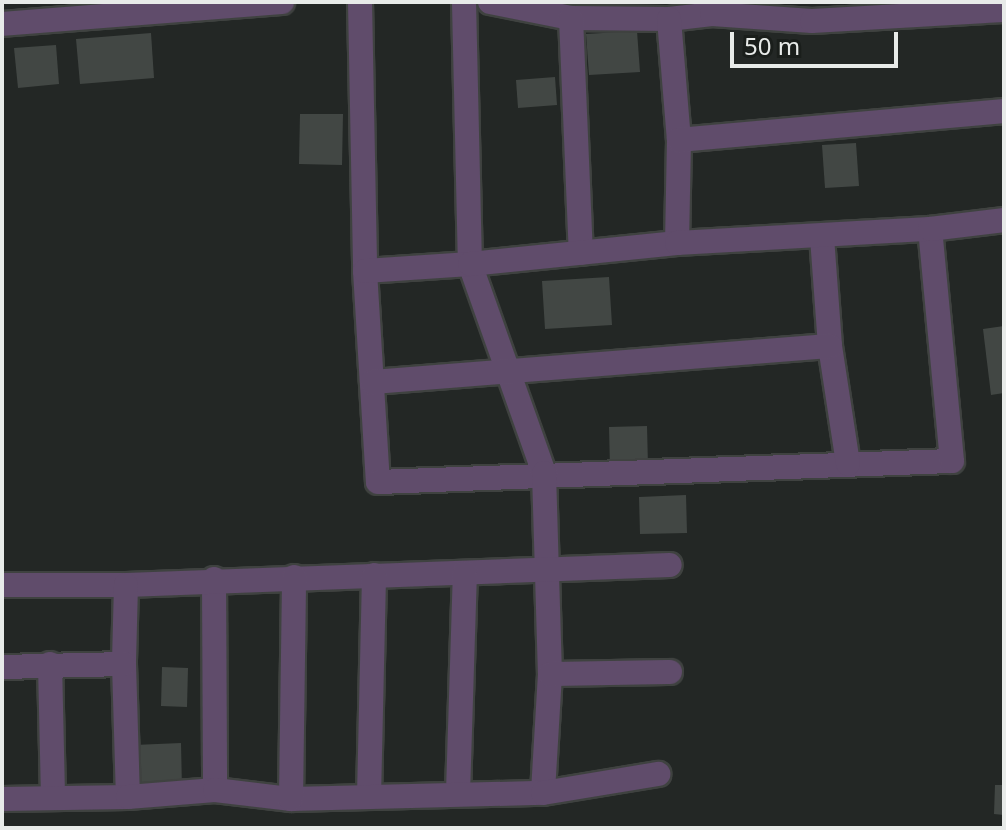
<!DOCTYPE html>
<style>
body{margin:0}
#map{position:relative;width:1006px;height:830px;overflow:hidden;background:#232725;font-family:"Noto Sans",sans-serif}
div>[style]{position:absolute}
.building>*{inset:0;background:#424744}
.roads{filter:drop-shadow(2px 0 #3f4240) drop-shadow(-2px 0 #3f4240) drop-shadow(0 2px #3f4240) drop-shadow(0 -2px #3f4240)}
.street>*{height:24px;margin:-12px;padding:0 12px;transform-origin:12px;border-radius:12px;background:#604c6b}
span{translate:-50% -50%;white-space:nowrap;text-align:center;line-height:1.15;-webkit-text-stroke:6px #1a1e1b;paint-order:stroke}
.frame{position:absolute;inset:0;border:4px solid #e8ebe9;pointer-events:none}
.scale{position:absolute;left:730px;top:32px;width:168px;height:36px;box-sizing:border-box;border:4px solid #e8ebe9;border-top:0;padding-left:10px;font-size:24px;line-height:28px;white-space:nowrap;color:#e8ebe9;-webkit-text-stroke:6px #1a1e1b;paint-order:stroke}
</style>
<div id="map">
<div class="building">
<div style="clip-path:polygon(637px 31px,640px 72px,589px 75px,586px 34px)"></div>
<div style="clip-path:polygon(151px 33px,154px 78px,80px 84px,76px 39px)"></div>
<div style="clip-path:polygon(56px 45px,59px 84px,18px 88px,14px 48px)"></div>
<div style="clip-path:polygon(555px 77px,557px 105px,518px 108px,516px 80px)"></div>
<div style="clip-path:polygon(300px 114px,343px 114px,342px 165px,299px 164px)"></div>
<div style="clip-path:polygon(856px 143px,859px 186px,825px 188px,822px 145px)"></div>
<div style="clip-path:polygon(609px 277px,612px 325px,545px 329px,542px 281px)"></div>
<div style="clip-path:polygon(1004px 326px,1004px 393px,991px 395px,983px 329px)"></div>
<div style="clip-path:polygon(647px 426px,648px 466px,610px 467px,609px 427px)"></div>
<div style="clip-path:polygon(686px 495px,687px 533px,640px 534px,639px 497px)"></div>
<div style="clip-path:polygon(162px 667px,188px 668px,187px 707px,161px 706px)"></div>
<div style="clip-path:polygon(181px 743px,182px 789px,135px 791px,134px 745px)"></div>
<div style="clip-path:polygon(995px 785px,1004px 785px,1004px 815px,994px 814px)"></div>
</div>
<div class="roads">
<div class="street">
<div style="left:360px;top:2px;width:269px;rotate:88.9deg"></div>
<div style="left:365px;top:271px;width:211px;rotate:86.5deg"></div>
<div style="left:378px;top:482px;width:574px;rotate:-2.1deg"></div>
<div style="left:952px;top:461px;width:233px;rotate:-95.4deg"></div>
<div style="left:464px;top:2px;width:262px;rotate:88.7deg"></div>
<div style="left:470px;top:264px;width:222px;rotate:70.5deg"></div>
<div style="left:544px;top:473px;width:201px;rotate:88.3deg"></div>
<div style="left:550px;top:674px;width:119px;rotate:93.4deg"></div>
<div style="left:490px;top:2px;width:83px;rotate:11.2deg"></div>
<div style="left:571px;top:18px;width:98px;rotate:0.6deg"></div>
<div style="left:669px;top:19px;width:43px;rotate:-6.6deg"></div>
<div style="left:712px;top:14px;width:100px;rotate:4deg"></div>
<div style="left:812px;top:21px;width:192px;rotate:-3.3deg"></div>
<div style="left:571px;top:18px;width:235px;rotate:87.6deg"></div>
<div style="left:669px;top:19px;width:121px;rotate:85.3deg"></div>
<div style="left:679px;top:140px;width:103px;rotate:91.1deg"></div>
<div style="left:2px;top:24px;width:281px;rotate:-4.5deg"></div>
<div style="left:679px;top:140px;width:326px;rotate:-5.1deg"></div>
<div style="left:822px;top:237px;width:109px;rotate:85.8deg"></div>
<div style="left:830px;top:346px;width:119px;rotate:81.3deg"></div>
<div style="left:365px;top:271px;width:105px;rotate:-3.8deg"></div>
<div style="left:470px;top:264px;width:208px;rotate:-5.8deg"></div>
<div style="left:677px;top:243px;width:253px;rotate:-3.2deg"></div>
<div style="left:930px;top:229px;width:75px;rotate:-6.9deg"></div>
<div style="left:372px;top:382px;width:459px;rotate:-4.5deg"></div>
<div style="left:214px;top:579px;width:211px;rotate:89.7deg"></div>
<div style="left:2px;top:585px;width:124px"></div>
<div style="left:126px;top:585px;width:544px;rotate:-2.11deg"></div>
<div style="left:126px;top:585px;width:79px;rotate:91.5deg"></div>
<div style="left:124px;top:664px;width:133px;rotate:88.3deg"></div>
<div style="left:50px;top:664px;width:133px;rotate:88.7deg"></div>
<div style="left:2px;top:667px;width:122px;rotate:-1.4deg"></div>
<div style="left:550px;top:674px;width:120px;rotate:-1deg"></div>
<div style="left:458px;top:793px;width:220px;rotate:-88.2deg"></div>
<div style="left:369px;top:797px;width:222px;rotate:-88.7deg"></div>
<div style="left:2px;top:799px;width:126px;rotate:-0.9deg"></div>
<div style="left:128px;top:797px;width:87px;rotate:-4.6deg"></div>
<div style="left:215px;top:790px;width:77px;rotate:6.8deg"></div>
<div style="left:291px;top:799px;width:252px;rotate:-1.4deg"></div>
<div style="left:543px;top:793px;width:117px;rotate:-9.4deg"></div>
<div style="left:291px;top:799px;width:222px;rotate:-89.2deg"></div>
</div>
</div>
<div class="frame"></div>
<div class="scale">50 m</div>
</div>
